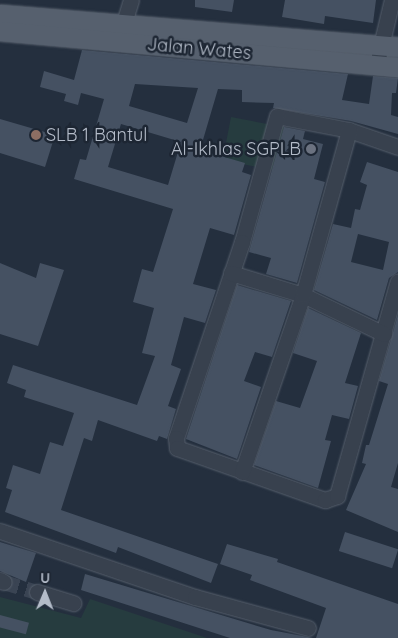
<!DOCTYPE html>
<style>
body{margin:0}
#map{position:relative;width:398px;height:638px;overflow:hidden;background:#242f3e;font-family:Quicksand,sans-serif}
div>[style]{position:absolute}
.green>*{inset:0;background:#263c3f;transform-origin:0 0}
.building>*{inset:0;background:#455162;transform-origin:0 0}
.minor-tunnel>*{height:15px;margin-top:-7.5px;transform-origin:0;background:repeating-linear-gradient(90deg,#3a4453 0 15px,transparent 0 23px)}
.roads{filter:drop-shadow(0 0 1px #565f6c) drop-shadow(0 0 1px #565f6c)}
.minor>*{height:15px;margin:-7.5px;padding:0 7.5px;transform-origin:7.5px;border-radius:7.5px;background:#38414e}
.major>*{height:19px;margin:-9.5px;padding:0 9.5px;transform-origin:9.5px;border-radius:9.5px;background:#56606e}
.dots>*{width:14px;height:14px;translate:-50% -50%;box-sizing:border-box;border:2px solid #1d2633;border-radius:50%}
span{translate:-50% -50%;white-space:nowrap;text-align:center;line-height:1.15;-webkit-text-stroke:5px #1d2633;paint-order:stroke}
.street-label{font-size:18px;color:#b4bcc9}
.poi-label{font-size:18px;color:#b4bcc9}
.left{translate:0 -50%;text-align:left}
.right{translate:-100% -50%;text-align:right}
.north{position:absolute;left:20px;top:568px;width:50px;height:50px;-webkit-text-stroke:4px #1d2633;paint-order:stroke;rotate:1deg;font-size:14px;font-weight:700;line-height:20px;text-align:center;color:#b4bcc9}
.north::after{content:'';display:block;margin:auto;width:18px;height:22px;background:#b4bcc9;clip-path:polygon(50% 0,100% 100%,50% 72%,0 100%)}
</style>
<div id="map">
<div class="green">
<div style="left:231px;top:117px;width:58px;height:44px;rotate:11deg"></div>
<div style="clip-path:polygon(0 597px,81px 618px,90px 599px,207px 638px,0 638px)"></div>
</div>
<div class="building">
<div style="clip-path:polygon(195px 0,234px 0,232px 12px,195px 7px)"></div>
<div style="clip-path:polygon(285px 0,376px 0,373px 23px,325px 16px,324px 24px,282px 17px)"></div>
<div style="clip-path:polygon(evenodd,82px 50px,348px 74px,342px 100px,369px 104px,373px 76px,398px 78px,396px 93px,392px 93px,391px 115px,398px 117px,398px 134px,351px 121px,273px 108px,274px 103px,242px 102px,242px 90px,218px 89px,200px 150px,245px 163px,242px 172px,251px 175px,234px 235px,210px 228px,193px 284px,216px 290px,205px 323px,184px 317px,171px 365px,181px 369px,168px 406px,176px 409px,167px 439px,159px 436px,157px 441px,98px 420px,92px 441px,84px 438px,61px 510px,218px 564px,211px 583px,118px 547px,116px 553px,5px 512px,12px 490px,6px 488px,13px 465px,40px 474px,50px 442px,63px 446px,74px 413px,24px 397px,26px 390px,7px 383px,13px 365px,137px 405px,155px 356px,142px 353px,154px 308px,133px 302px,142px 269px,153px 272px,173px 209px,74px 179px,80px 159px,86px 160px,104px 99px,81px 93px,78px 105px,64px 101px,66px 94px,40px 87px,44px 71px,74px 80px,82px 50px,135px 84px,198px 88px,187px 123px,129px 106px,135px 84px,82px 50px,121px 124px,181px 142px,168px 185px,108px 167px,121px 124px)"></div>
<div style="clip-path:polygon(0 119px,55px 135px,45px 167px,0 153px)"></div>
<div style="clip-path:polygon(284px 127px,305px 131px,303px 139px,323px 144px,314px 179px,325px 182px,297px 283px,266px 274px,271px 258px,249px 252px)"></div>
<div style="clip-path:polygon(evenodd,367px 162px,398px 172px,398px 272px,389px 278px,377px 320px,314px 290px,333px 224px,351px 228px,355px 209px,360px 210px,367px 185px,360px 182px,367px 162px,358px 234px,389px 242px,383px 270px,351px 262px,358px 234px)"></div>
<div style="clip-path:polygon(0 263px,36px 278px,40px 263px,64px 270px,38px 346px,0 334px)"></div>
<div style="clip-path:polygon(237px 285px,291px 301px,272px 357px,255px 352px,244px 381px,261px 387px,237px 459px,186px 439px)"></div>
<div style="clip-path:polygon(308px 308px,361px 333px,345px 383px,358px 386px,349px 419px,332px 415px,325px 440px,331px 441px,318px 488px,254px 465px,276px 401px,300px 408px,317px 361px,293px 353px)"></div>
<div style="clip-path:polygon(398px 315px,398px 463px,391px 487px,398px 489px,398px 532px,346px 510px,366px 464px,362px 463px,366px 445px,369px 445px,388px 384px,379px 381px)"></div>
<div style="left:345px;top:532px;width:56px;height:20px;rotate:18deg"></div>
<div style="clip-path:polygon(0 542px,36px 553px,26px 582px,0 571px)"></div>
<div style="clip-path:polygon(227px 544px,278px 559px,277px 562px,398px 604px,398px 638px,316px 638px,326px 608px,250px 580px,252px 575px,220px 564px)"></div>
<div style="clip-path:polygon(85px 574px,271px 630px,313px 638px,230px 638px,81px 590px)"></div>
<div style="left:0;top:615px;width:30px;height:12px;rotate:15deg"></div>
</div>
<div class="minor-tunnel">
<div style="left:4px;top:582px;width:34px;rotate:17deg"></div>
</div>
<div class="roads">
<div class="minor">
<div style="left:123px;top:26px;width:27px;rotate:-73deg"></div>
<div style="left:379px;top:54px;width:56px;rotate:-76.5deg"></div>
<div style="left:398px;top:147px;width:52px;rotate:-160.9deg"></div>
<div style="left:349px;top:130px;width:73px;rotate:-169deg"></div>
<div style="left:277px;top:116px;width:131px;rotate:105.5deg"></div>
<div style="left:242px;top:242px;width:207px;rotate:108.6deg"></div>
<div style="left:176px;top:438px;width:10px;rotate:84deg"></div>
<div style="left:177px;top:448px;width:157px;rotate:19.4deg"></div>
<div style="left:325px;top:500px;width:13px;rotate:-18deg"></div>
<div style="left:337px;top:496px;width:223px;rotate:-74.2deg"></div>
<div style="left:231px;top:273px;width:75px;rotate:17deg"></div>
<div style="left:303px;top:295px;width:90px;rotate:25.7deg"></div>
<div style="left:242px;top:472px;width:187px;rotate:-71deg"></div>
<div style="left:303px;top:295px;width:171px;rotate:-74.4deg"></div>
<div style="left:0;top:531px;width:206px;rotate:18.7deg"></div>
<div style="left:195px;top:597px;width:117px;rotate:15.3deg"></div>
<div style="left:0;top:580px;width:4px;rotate:27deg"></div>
<div style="left:37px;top:592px;width:38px;rotate:17deg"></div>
</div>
<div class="major">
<div style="left:0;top:14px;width:399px;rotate:4.7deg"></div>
<div style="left:0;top:31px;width:400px;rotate:5.2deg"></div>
</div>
</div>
<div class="dots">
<div style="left:36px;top:135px;background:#8d6e63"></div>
<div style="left:311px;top:149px;background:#6b7280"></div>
</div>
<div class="street-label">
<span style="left:199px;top:49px;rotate:5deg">Jalan Wates</span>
</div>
<div class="poi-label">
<span class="left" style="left:46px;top:135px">SLB 1 Bantul</span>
<span class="right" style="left:301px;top:149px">Al-Ikhlas SGPLB</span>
</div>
<div class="north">U</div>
</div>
